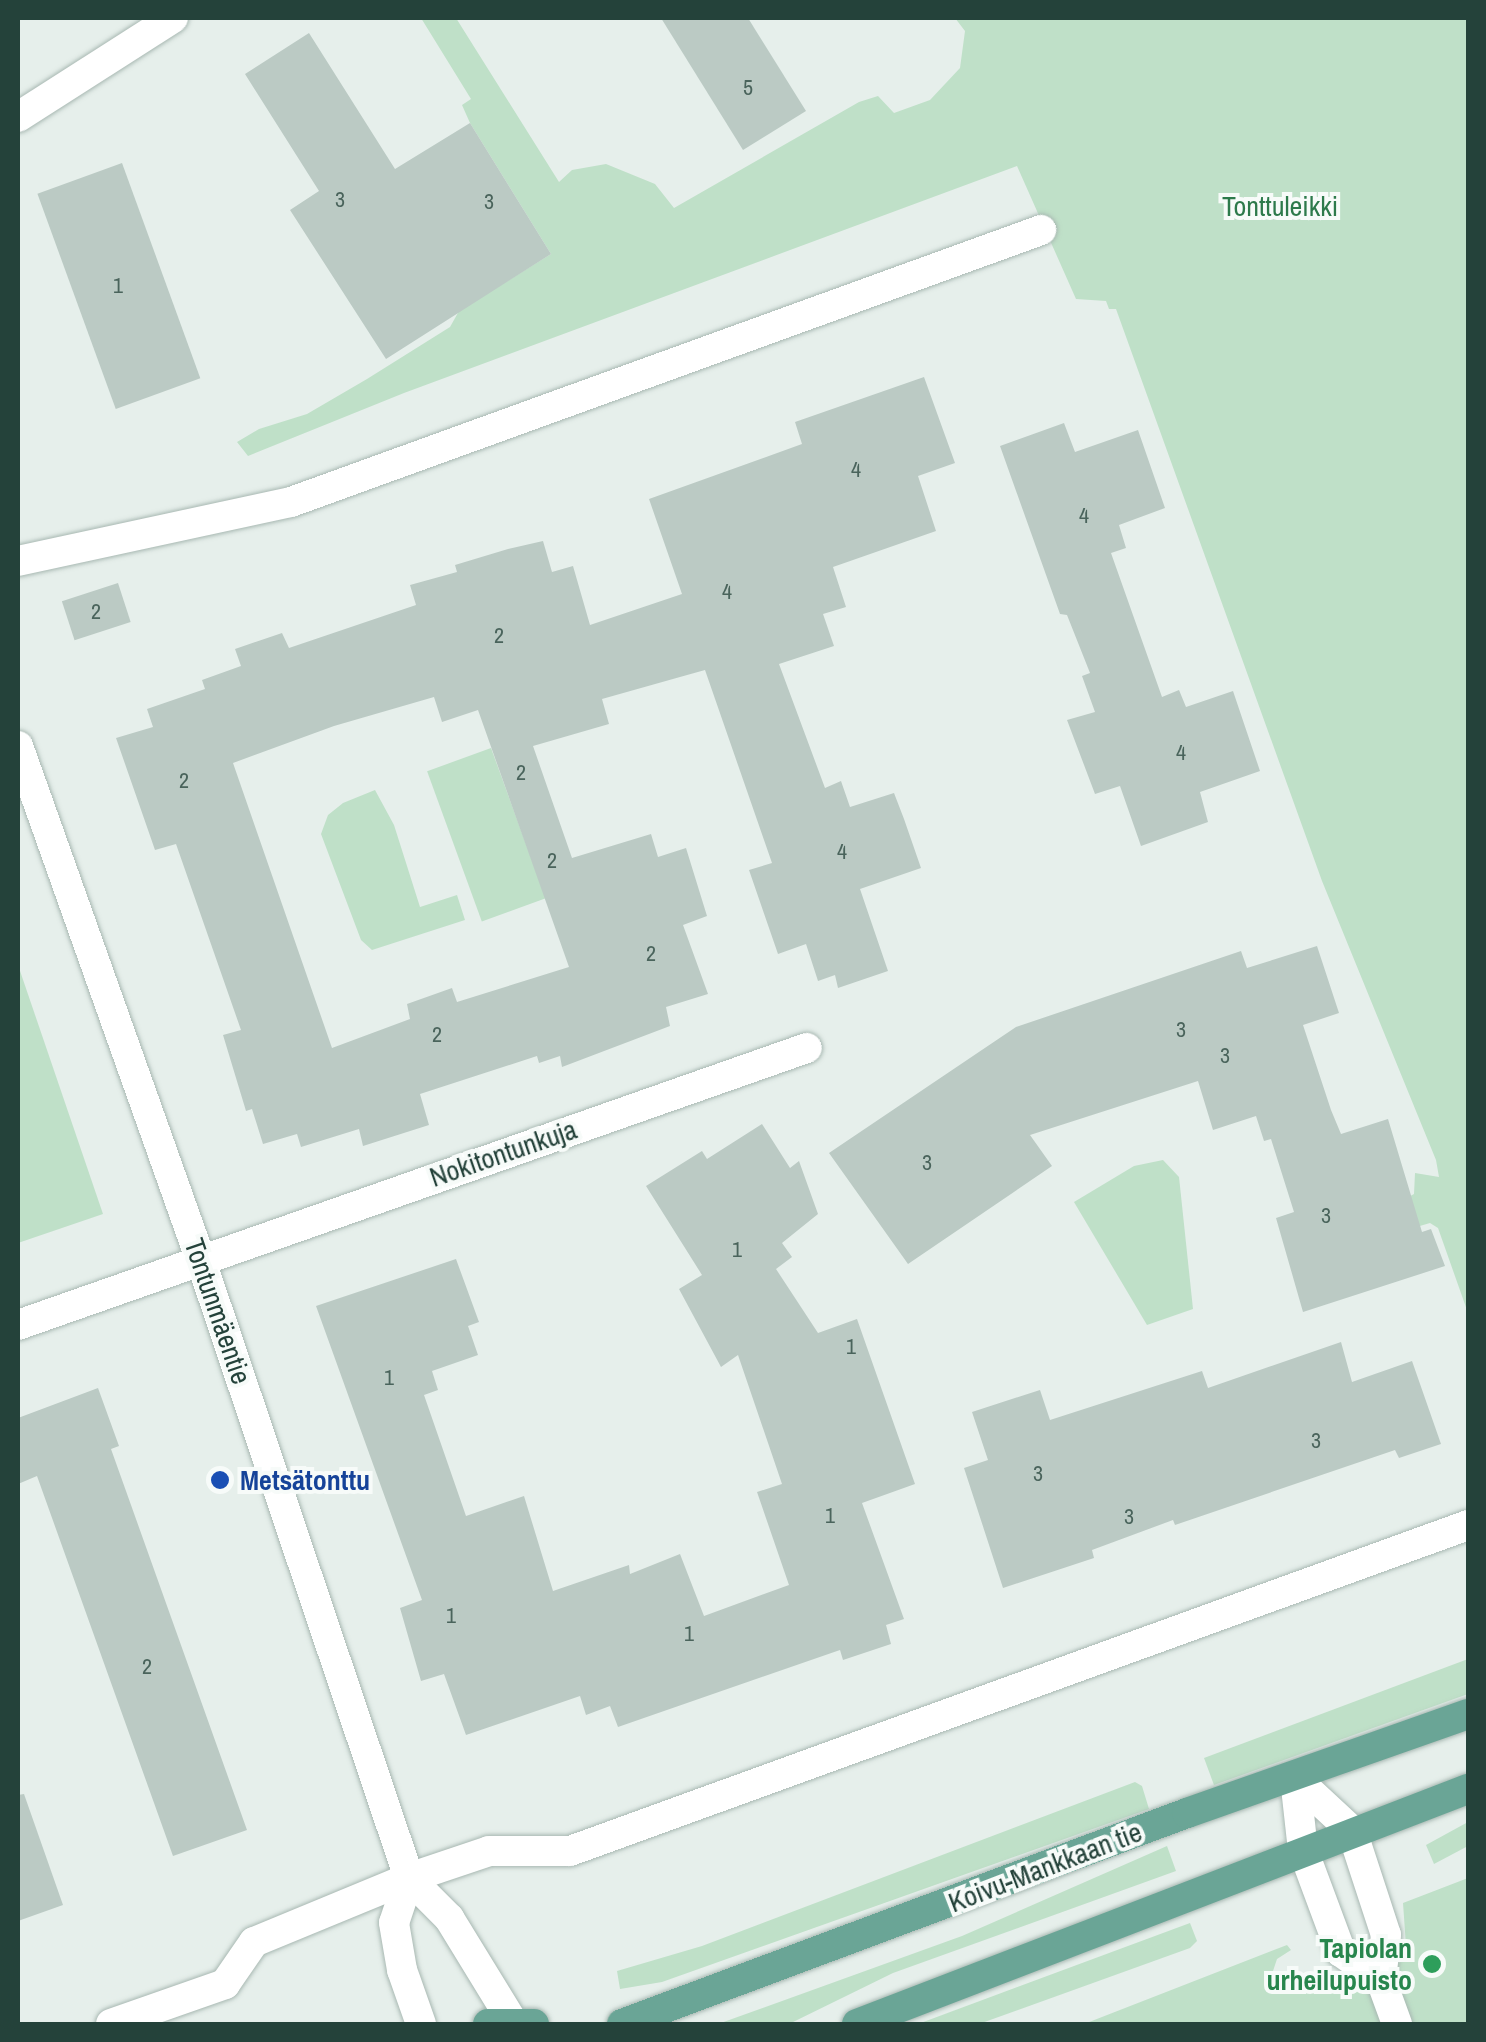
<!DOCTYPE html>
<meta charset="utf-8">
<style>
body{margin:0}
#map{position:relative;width:1486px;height:2042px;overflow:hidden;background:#e6efeb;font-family:"Archivo Narrow",sans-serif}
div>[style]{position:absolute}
.green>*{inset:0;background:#bfe0c8;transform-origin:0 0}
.building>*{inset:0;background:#bbcac4;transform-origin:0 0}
.roads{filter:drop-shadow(0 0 2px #a8b8b2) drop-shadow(0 0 2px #a8b8b2)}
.minor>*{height:30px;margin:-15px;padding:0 15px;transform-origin:15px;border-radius:15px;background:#fff}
.major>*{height:30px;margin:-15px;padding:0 15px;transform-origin:15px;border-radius:15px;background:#6aa596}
.dots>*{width:28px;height:28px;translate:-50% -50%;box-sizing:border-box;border:5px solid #f7fbf9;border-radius:50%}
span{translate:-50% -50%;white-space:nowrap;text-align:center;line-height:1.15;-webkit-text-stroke:8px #f7fbf9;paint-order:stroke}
.number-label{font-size:22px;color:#4a645c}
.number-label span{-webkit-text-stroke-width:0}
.park-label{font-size:28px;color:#2d7a4b}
.street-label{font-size:28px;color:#24423a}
.transit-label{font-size:28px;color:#164399;font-weight:700}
.left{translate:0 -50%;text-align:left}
.leisure-label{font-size:28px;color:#27864d;font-weight:700}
.right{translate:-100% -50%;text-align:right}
.frame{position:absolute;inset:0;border:20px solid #24423a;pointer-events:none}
</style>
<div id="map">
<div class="green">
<div style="clip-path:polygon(421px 18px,456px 18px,559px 182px,572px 170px,606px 164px,655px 184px,674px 208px,859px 102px,878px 96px,894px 113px,930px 100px,960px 68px,965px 31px,955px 18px,1468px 18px,1468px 1313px,1438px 1228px,1430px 1223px,1413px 1228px,1403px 1200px,1414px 1194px,1415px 1173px,1439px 1177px,1436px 1160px,1322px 881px,1116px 309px,1109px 309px,1106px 301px,1076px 299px,1017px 166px,404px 393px,248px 456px,237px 442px,259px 429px,307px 414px,367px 379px,450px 327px,459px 311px,551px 254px,470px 123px,462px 105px,471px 99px)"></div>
<div style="left:491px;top:748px;width:160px;height:68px;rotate:70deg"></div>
<div style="clip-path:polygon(375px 790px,394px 825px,420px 907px,457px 895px,465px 920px,372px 950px,361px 940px,321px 834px,328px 815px,343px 803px)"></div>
<div style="clip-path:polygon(18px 965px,103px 1214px,18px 1243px)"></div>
<div style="clip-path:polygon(1163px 1160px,1179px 1177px,1193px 1309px,1147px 1325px,1074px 1202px,1134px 1166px)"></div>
<div style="clip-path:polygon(1468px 1659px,1468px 1694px,1214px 1785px,1204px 1758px)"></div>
<div style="clip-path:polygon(1135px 1782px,1142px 1786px,1149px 1809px,662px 1982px,620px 1989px,617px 1971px,702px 1946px)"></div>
<div style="clip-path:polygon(1468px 1822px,1468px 1846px,1434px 1864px,1426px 1845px)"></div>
<div style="clip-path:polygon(1167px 1846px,1176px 1871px,893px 1973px,789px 2024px,718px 2024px,962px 1936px)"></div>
<div style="clip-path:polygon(1468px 1878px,1468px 2024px,1084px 2024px,1287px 1945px,1291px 1950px,1277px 1959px,1271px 1977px,1281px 1988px,1303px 1993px,1407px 1960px,1403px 1903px)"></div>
<div style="clip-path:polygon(1190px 1923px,1197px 1941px,1190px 1948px,979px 2024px,918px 2024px)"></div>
</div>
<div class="building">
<div style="clip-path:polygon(661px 18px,748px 18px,806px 111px,743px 150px)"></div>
<div style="clip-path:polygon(309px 33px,395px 169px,470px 123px,551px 254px,386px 359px,290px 210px,319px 191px,245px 74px)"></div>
<div style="left:122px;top:163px;width:229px;height:90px;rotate:70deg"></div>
<div style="clip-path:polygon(evenodd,924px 377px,955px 463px,918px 476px,936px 531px,833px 567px,846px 607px,823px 614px,834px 646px,779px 664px,825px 788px,841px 781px,850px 807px,894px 793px,904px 819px,921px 868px,860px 889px,888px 971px,838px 988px,835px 975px,818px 981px,806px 944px,778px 954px,749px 870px,772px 863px,705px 670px,680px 677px,602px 699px,609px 724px,533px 746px,572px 858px,651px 834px,658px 857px,686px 848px,707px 916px,683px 925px,708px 994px,666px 1007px,670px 1026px,562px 1067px,560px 1056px,539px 1063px,537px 1056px,420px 1094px,429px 1125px,363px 1146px,359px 1129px,301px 1147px,297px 1134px,263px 1144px,252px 1109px,246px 1111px,223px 1035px,241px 1030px,176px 844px,155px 850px,116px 738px,153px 727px,147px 709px,205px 689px,202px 680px,241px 666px,235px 649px,282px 633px,289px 648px,416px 605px,410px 585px,457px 572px,455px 565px,508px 549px,543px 541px,552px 572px,573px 566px,590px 625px,682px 594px,649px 499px,802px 444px,795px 422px,924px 377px,434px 697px,442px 722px,478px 710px,569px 967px,457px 1002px,452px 988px,407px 1004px,410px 1019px,332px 1048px,233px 763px,334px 726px,434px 697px)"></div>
<div style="clip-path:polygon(1064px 423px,1075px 452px,1138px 430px,1165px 508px,1119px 525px,1126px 548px,1111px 553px,1162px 697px,1179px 690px,1186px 707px,1233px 691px,1260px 771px,1200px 792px,1208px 822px,1141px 846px,1120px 786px,1095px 794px,1067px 720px,1095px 712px,1082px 676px,1090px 673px,1067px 615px,1060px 614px,1000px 446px)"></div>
<div style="left:118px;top:583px;width:41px;height:59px;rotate:72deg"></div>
<div style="clip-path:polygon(1317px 946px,1339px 1013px,1303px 1025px,1331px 1110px,1341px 1134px,1388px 1119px,1422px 1232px,1431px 1229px,1445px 1266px,1303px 1312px,1276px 1218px,1294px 1212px,1271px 1139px,1264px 1141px,1256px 1116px,1213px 1130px,1198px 1081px,1030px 1135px,1052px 1166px,908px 1264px,829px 1153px,1016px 1027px,1241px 951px,1247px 968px)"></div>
<div style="clip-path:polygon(762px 1124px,790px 1168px,799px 1161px,818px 1214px,782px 1243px,792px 1257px,776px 1269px,818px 1333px,857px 1319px,915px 1484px,862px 1503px,904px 1619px,886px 1625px,891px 1644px,843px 1660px,840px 1650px,618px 1727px,610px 1706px,586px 1715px,580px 1696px,466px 1735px,444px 1674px,421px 1681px,400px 1608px,422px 1600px,316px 1306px,456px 1259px,479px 1322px,468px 1326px,478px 1355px,432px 1371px,438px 1390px,424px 1395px,466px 1516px,524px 1496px,553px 1591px,629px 1565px,630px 1574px,680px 1554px,704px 1616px,789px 1585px,757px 1492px,782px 1484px,738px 1355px,721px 1367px,679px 1289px,702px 1275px,646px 1186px,702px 1151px,707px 1159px)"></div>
<div style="clip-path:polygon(1341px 1342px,1352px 1382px,1412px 1361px,1441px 1444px,1399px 1458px,1395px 1450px,1175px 1525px,1173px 1520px,1092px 1550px,1094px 1558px,1003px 1588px,964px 1468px,988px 1460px,972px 1412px,1040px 1390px,1050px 1420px,1202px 1371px,1208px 1388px)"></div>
<div style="clip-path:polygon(98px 1388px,119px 1446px,111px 1449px,247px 1830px,173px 1856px,37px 1476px,18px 1484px,18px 1418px)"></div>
<div style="clip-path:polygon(24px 1794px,63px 1905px,18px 1921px,18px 1795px)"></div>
</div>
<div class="roads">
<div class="minor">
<div style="left:18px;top:117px;width:184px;rotate:-32.6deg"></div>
<div style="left:18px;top:561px;width:279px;rotate:-12.2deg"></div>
<div style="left:291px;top:502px;width:798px;rotate:-19.93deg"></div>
<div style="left:18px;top:746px;width:543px;rotate:70.43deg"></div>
<div style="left:200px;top:1258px;width:654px;rotate:71.37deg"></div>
<div style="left:409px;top:1878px;width:57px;rotate:45deg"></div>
<div style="left:449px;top:1918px;width:121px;rotate:58.5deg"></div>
<div style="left:18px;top:1325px;width:836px;rotate:-19.35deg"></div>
<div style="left:1295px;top:1778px;width:78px;rotate:42.9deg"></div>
<div style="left:1352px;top:1831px;width:109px;rotate:71.9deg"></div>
<div style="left:1386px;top:1935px;width:45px;rotate:96.3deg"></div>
<div style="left:1381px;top:1980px;width:47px;rotate:70deg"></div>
<div style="left:1295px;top:1778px;width:72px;rotate:83.7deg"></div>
<div style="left:1303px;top:1850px;width:109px;rotate:69.6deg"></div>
<div style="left:1341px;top:1952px;width:49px;rotate:35deg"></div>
<div style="left:409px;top:1878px;width:47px;rotate:108.4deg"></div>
<div style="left:394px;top:1923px;width:48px;rotate:80.3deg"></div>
<div style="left:402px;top:1970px;width:57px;rotate:70.6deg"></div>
<div style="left:111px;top:2024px;width:121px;rotate:-19.3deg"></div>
<div style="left:225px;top:1984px;width:51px;rotate:-55.4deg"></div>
<div style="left:254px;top:1942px;width:168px;rotate:-22.4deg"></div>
<div style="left:409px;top:1878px;width:84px;rotate:-18.6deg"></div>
<div style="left:489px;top:1851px;width:81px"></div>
<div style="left:570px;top:1851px;width:955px;rotate:-19.95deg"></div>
</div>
<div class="major">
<div style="left:488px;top:2024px;width:46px"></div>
<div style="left:622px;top:2024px;width:603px;rotate:-20.48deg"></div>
<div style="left:1187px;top:1813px;width:298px;rotate:-19.4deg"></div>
<div style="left:857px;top:2024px;width:655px;rotate:-21.04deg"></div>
</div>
</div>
<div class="dots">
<div style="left:220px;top:1480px;background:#1a4fb4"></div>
<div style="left:1432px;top:1964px;background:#2e9e5b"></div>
</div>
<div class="number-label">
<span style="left:748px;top:88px">5</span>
<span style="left:340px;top:200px">3</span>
<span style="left:489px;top:202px">3</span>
<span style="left:118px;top:286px">1</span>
<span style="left:856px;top:470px">4</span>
<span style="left:1084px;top:516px">4</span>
<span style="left:727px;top:592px">4</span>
<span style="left:96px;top:612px">2</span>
<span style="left:499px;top:636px">2</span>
<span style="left:1181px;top:753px">4</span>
<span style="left:521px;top:773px">2</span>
<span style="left:184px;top:781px">2</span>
<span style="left:842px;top:852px">4</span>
<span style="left:552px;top:861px">2</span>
<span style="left:651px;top:954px">2</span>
<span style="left:1181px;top:1030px">3</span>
<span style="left:437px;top:1035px">2</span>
<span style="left:1225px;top:1056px">3</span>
<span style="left:927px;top:1163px">3</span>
<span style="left:1326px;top:1216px">3</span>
<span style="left:737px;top:1250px">1</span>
<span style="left:851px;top:1347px">1</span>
<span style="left:389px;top:1378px">1</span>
<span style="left:1316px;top:1441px">3</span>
<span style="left:1038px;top:1474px">3</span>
<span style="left:830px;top:1516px">1</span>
<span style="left:1129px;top:1517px">3</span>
<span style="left:451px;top:1616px">1</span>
<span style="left:689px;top:1634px">1</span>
<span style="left:147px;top:1667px">2</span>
</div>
<div class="park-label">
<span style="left:1280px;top:206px">Tonttuleikki</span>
</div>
<div class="street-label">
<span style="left:503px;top:1153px;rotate:-19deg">Nokitontunkuja</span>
<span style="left:218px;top:1311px;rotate:71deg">Tontunmäentie</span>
<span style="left:1045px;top:1867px;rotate:-21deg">Koivu-Mankkaan tie</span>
</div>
<div class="transit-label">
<span class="left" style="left:240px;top:1480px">Metsätonttu</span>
</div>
<div class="leisure-label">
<span class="right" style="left:1412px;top:1964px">Tapiolan<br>urheilupuisto</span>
</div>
<div class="frame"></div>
</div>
